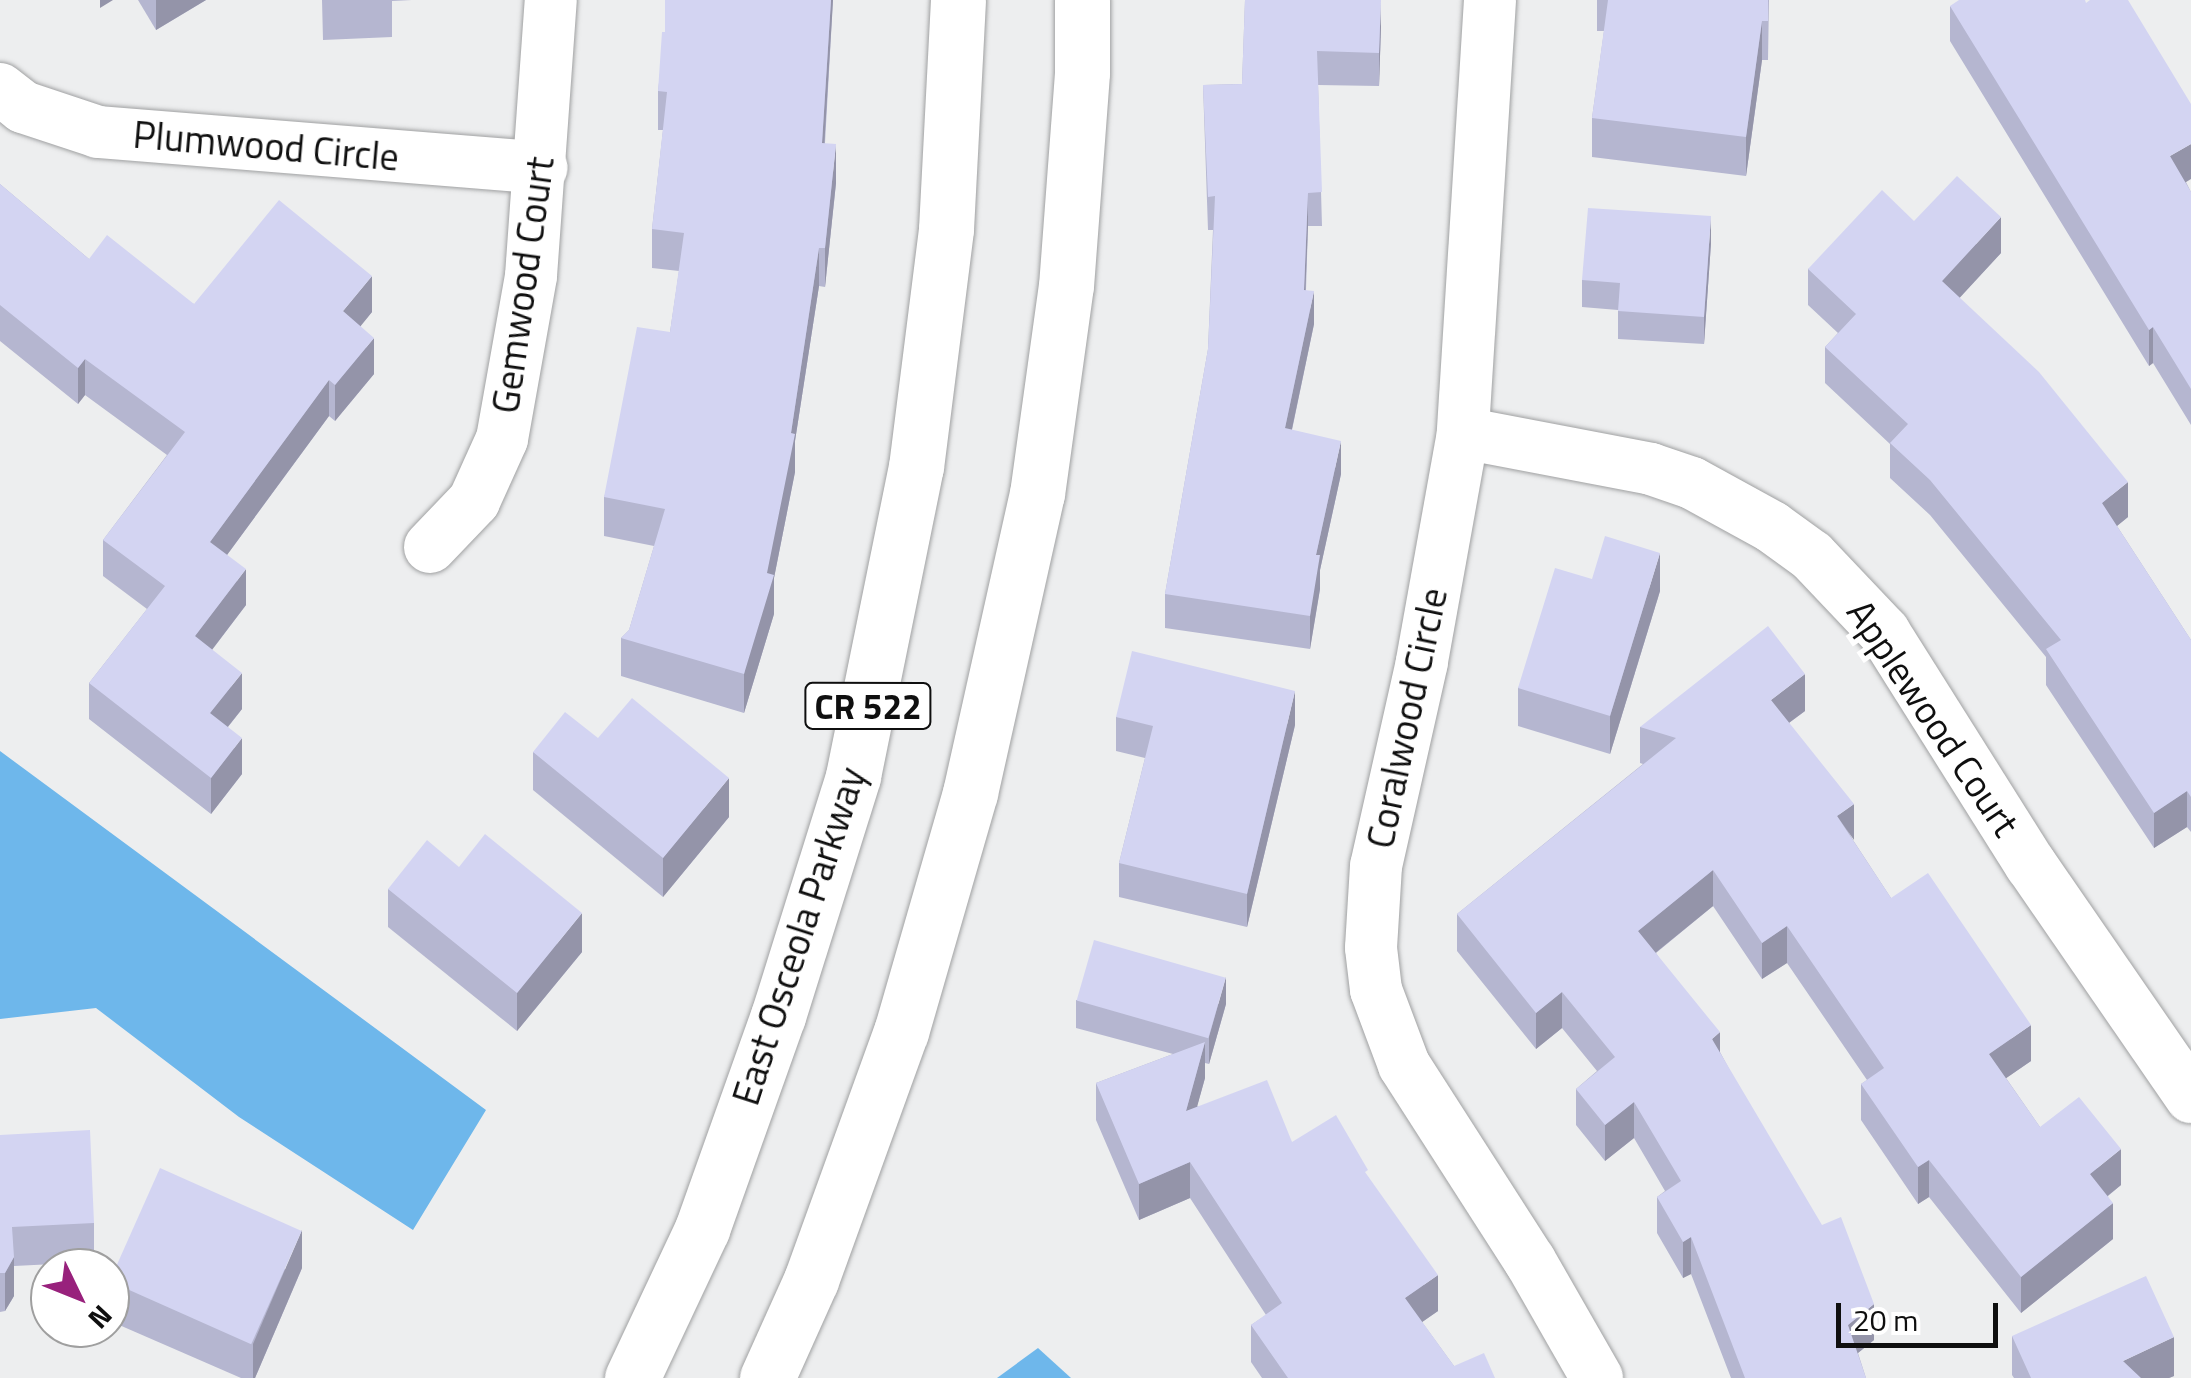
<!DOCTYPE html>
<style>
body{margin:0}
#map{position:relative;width:2191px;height:1378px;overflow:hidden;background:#edeeef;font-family:"Titillium Web",sans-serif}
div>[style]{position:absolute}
.water>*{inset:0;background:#6eb7eb}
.roads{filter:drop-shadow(0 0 2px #a0a1a2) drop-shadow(0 0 2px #a0a1a2)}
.street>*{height:52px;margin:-26px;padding:0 26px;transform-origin:26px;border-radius:26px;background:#fff}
.primary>*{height:55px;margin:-27.5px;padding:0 27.5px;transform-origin:27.5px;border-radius:27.5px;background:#fff}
.wall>*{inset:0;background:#b5b6d0}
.shaded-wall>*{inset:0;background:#9494a9}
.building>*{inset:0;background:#d3d4f2;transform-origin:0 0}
span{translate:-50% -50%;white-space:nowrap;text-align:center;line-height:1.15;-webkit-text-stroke:10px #fff;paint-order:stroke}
.shield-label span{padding:2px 8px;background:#fff;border:2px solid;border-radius:8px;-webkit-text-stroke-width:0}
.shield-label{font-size:35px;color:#0f0f0f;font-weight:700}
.street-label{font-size:38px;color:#0f0f0f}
.north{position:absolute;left:30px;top:1248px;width:100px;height:100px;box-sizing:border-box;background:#fff;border:2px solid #9f9f9f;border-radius:50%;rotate:133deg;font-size:28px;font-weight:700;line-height:40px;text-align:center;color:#0f0f0f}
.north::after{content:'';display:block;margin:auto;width:35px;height:45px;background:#98217c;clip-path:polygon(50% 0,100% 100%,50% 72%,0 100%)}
.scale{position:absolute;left:1836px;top:1303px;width:162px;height:45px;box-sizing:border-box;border:5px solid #0f0f0f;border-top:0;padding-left:12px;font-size:30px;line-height:35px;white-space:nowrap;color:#0f0f0f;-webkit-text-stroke:8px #fff;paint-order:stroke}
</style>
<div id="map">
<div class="water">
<div style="clip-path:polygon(0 751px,486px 1110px,413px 1230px,239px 1117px,96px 1008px,0 1019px)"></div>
<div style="clip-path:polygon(1038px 1348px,1071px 1378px,997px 1378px)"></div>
</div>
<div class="roads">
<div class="street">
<div style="left:1490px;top:0;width:434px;rotate:93.6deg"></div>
<div style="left:1463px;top:433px;width:233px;rotate:100.2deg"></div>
<div style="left:1422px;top:662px;width:209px;rotate:102.7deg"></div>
<div style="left:1376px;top:866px;width:82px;rotate:93.5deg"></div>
<div style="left:1371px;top:948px;width:42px;rotate:83.2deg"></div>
<div style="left:1376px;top:990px;width:80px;rotate:69.5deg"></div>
<div style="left:1404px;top:1065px;width:233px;rotate:57.3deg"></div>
<div style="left:1530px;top:1261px;width:135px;rotate:60.2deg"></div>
<div style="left:0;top:89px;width:29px;rotate:38deg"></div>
<div style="left:23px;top:107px;width:79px;rotate:18.4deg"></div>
<div style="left:98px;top:132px;width:445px;rotate:4.6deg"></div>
<div style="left:1463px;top:433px;width:191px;rotate:10.8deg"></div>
<div style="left:1651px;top:469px;width:43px;rotate:18.9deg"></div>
<div style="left:1692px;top:483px;width:91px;rotate:28.8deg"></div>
<div style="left:1772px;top:527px;width:49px;rotate:35.9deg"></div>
<div style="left:1812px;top:556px;width:105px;rotate:46.5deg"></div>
<div style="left:1884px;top:632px;width:275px;rotate:57.8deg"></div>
<div style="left:2031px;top:865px;width:282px;rotate:55.4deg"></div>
<div style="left:430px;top:547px;width:64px;rotate:-46.3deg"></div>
<div style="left:474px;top:501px;width:68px;rotate:-65.7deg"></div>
<div style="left:502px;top:439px;width:166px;rotate:-79.9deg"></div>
<div style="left:531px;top:276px;width:277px;rotate:-85.9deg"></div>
</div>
<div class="primary">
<div style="left:632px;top:1378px;width:165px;rotate:-64.8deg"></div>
<div style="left:702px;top:1229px;width:226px;rotate:-70.4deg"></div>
<div style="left:778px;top:1016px;width:251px;rotate:-72.6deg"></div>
<div style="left:853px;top:776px;width:315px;rotate:-78.5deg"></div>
<div style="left:916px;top:467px;width:240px;rotate:-82.8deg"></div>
<div style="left:946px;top:229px;width:229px;rotate:-87deg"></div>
<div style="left:767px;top:1378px;width:107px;rotate:-65.8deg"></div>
<div style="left:811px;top:1280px;width:264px;rotate:-70.1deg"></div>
<div style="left:901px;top:1032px;width:249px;rotate:-73.9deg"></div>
<div style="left:970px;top:793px;width:306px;rotate:-77.4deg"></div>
<div style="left:1037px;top:494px;width:210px;rotate:-82.1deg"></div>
<div style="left:1066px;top:286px;width:215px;rotate:-85.7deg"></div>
<div style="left:1082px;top:72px;width:72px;rotate:-90deg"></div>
</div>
</div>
<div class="wall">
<div style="clip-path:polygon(138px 0,206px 0,156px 30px)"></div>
<div style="clip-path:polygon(322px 0,412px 0,392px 1px,392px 37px,323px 40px)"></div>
<div style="clip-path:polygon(665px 0,833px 0,825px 143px,836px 183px,825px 287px,819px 286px,795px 441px,795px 472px,774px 578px,774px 614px,744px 713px,621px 676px,621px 638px,629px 630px,654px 546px,604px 536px,604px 497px,670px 332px,679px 271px,652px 268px,652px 229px,663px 130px,658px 130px,658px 91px,665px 32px)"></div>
<div style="clip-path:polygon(1245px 0,1381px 27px,1379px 86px,1318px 85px,1322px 226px,1308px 226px,1306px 290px,1314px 324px,1292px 430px,1341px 474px,1320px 570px,1320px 589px,1310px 649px,1165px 628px,1165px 594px,1208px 349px,1213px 230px,1208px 230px,1203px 85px,1242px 84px)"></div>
<div style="clip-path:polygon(1597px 0,1769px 0,1768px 60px,1762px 60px,1746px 176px,1592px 157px,1592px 118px,1604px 31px,1597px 31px)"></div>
<div style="clip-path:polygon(1950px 6px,2186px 182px,2191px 192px,2191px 425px,2153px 363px,2149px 366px,1950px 41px)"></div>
<div style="clip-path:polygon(0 184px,89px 259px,194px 304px,372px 312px,360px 326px,374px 374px,335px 421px,329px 416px,227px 555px,246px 605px,212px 650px,242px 709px,228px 727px,242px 774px,211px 814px,89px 719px,89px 683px,147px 609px,103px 576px,103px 540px,167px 455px,85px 395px,78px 404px,0 341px)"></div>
<div style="clip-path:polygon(1914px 221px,2001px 253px,1959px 298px,2128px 517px,2117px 526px,2191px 640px,2191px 832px,2187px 827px,2154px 848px,2046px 685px,2046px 657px,1930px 515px,1890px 478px,1890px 444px,1825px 383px,1825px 347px,1838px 333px,1808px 305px,1808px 269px)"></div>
<div style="clip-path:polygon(1711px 243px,1704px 344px,1618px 339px,1618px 310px,1582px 307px,1582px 280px)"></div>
<div style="clip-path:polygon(1592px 579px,1660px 591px,1610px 754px,1518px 726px,1518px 688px)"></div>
<div style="clip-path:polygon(1805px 711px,1789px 723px,1853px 840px,1891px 898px,2031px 1061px,2006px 1078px,2040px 1127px,2121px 1185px,2108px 1196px,2113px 1239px,2021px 1313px,1929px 1197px,1918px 1204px,1861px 1120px,1861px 1084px,1867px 1080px,1787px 963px,1762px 979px,1713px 906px,1656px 953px,1720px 1052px,1874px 1340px,1858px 1353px,1866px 1378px,1731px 1378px,1691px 1274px,1683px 1278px,1657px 1233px,1657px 1197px,1665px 1191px,1634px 1138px,1605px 1161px,1576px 1125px,1576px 1089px,1597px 1071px,1562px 1028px,1536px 1049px,1457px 951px,1457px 914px,1643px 764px,1640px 763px,1640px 727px)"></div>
<div style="clip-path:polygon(1116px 717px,1295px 725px,1247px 927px,1119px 897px,1119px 863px,1145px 758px,1116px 751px)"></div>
<div style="clip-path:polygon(533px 752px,729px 817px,663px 897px,533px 790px)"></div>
<div style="clip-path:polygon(388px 889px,582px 952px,517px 1031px,388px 927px)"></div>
<div style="clip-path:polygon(1076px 1000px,1226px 1004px,1209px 1064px,1205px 1063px,1205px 1078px,1197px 1106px,1292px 1142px,1368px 1177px,1438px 1311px,1422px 1322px,1454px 1366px,1495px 1378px,1262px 1378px,1251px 1362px,1251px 1325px,1266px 1315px,1190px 1198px,1139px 1220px,1096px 1120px,1096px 1083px,1173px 1054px,1076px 1028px)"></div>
<div style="clip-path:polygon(0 1135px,94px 1223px,94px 1262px,14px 1266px,14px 1296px,5px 1311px,0 1312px)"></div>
<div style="clip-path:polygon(302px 1268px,255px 1378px,241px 1378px,110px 1321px,110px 1281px)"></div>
<div style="clip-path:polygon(2012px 1336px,2174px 1376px,2169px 1378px,2014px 1378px,2012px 1375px)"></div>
</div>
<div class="shaded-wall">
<div style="clip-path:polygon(100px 0,113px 0,100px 8px)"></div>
<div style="clip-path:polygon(156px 0,206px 0,156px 30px)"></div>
<div style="clip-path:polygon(831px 0,833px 0,822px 182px,822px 143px)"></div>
<div style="clip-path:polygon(1381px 0,1381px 27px,1379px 86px,1379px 53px)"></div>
<div style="clip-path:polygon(1762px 21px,1762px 60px,1746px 176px,1746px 137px)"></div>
<div style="clip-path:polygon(836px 144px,836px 183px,825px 287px,825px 248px)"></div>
<div style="clip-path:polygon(2191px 144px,2191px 179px,2170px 192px,2170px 156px)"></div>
<div style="clip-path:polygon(1308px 193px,1308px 226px,1304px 324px,1304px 290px)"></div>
<div style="clip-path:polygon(1711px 216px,1711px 243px,1704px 344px,1704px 317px)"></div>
<div style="clip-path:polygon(2001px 217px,2001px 253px,1942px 317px,1942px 281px)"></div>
<div style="clip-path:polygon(819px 248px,819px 286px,795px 441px,795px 472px,774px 578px,774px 614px,744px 713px,744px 674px,791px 433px)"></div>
<div style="clip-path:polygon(372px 276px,372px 312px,343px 348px,343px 311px)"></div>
<div style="clip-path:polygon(1314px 291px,1314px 324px,1285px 462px,1285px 428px)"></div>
<div style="clip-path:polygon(2153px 327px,2153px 363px,2149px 366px,2149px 330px)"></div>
<div style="clip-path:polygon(374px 338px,374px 374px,335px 421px,335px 385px)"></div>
<div style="clip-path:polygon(85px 359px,85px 395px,78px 404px,78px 368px)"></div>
<div style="clip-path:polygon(329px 380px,329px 416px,210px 578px,210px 542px)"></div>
<div style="clip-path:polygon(1341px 441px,1341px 474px,1320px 570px,1320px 589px,1310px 649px,1310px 616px,1316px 555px)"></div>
<div style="clip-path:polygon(2128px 482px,2128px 517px,2102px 538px,2102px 503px)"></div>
<div style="clip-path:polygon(1660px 553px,1660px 591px,1610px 754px,1610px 716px)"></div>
<div style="clip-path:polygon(246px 569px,246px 605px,195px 672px,195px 636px)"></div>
<div style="clip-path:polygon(242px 673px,242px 709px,210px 749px,210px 713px)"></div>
<div style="clip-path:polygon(1805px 674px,1805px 711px,1771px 736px,1771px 700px)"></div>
<div style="clip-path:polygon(1295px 691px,1295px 725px,1247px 927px,1247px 894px)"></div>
<div style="clip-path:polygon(242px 738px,242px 774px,211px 814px,211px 778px)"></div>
<div style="clip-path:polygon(729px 778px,729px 817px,663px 897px,663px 858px)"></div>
<div style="clip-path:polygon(2187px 791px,2187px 827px,2154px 848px,2154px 813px)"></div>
<div style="clip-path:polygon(1854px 804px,1854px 840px,1837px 816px)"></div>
<div style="clip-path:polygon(1713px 870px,1713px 906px,1638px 967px,1638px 931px)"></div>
<div style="clip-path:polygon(582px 913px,582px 952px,517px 1031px,517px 993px)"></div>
<div style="clip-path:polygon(1787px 926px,1787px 963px,1762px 979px,1762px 943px)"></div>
<div style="clip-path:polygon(1226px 977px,1226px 1004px,1209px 1064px,1209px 1037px)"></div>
<div style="clip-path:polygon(1562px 992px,1562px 1028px,1536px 1049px,1536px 1013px)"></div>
<div style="clip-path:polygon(2031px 1025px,2031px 1061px,1989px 1090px,1989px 1054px)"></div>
<div style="clip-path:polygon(1720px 1032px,1720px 1069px,1712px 1039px)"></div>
<div style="clip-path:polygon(1205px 1042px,1205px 1078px,1186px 1147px,1186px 1111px)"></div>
<div style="clip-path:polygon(1634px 1102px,1634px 1138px,1605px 1161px,1605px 1125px)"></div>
<div style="clip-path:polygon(2121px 1149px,2121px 1185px,2090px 1210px,2090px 1174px)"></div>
<div style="clip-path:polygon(1929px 1160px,1929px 1197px,1918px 1204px,1918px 1167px)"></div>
<div style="clip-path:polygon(1190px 1162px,1190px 1198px,1139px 1220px,1139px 1184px)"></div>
<div style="clip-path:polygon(2113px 1203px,2113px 1239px,2021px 1313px,2021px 1277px)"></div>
<div style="clip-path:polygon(302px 1230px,302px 1268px,255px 1378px,253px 1378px,253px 1344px)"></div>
<div style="clip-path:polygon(1691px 1237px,1691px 1274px,1683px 1278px,1683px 1242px)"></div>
<div style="clip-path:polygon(14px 1257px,14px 1296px,5px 1311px,5px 1273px)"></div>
<div style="clip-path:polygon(1438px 1275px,1438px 1311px,1405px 1334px,1405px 1298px)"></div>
<div style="clip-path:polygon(1874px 1304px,1874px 1340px,1848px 1361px,1848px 1325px)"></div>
<div style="clip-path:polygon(2174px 1337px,2174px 1376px,2169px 1378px,2123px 1378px,2123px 1361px)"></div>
</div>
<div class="building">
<div style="clip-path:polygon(665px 0,831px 0,822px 143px,836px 144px,825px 248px,819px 248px,791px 433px,795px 434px,767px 573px,774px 575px,744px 674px,621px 638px,629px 630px,665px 509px,604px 497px,637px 327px,670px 332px,684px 233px,652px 229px,667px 92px,658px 91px,662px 32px,665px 32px)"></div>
<div style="clip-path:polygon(1245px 0,1381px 0,1379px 53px,1317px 51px,1322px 192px,1308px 193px,1304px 290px,1314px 291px,1285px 428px,1341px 441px,1316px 555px,1320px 555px,1310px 616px,1165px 594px,1208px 349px,1215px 196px,1208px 197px,1203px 85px,1242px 84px)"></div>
<div style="clip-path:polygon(1608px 0,1768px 0,1768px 21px,1762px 21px,1746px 137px,1592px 118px)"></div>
<div style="clip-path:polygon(1959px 0,2085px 0,2086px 3px,2090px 0,2128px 0,2191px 104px,2191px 144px,2170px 156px,2191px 192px,2191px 389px,2153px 327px,2149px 330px,1950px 6px)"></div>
<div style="clip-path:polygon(1957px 176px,2001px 217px,1942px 281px,2039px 372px,2128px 482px,2102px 503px,2191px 640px,2191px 797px,2187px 791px,2154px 813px,2046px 649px,2061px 640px,1930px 480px,1890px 443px,1908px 424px,1825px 347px,1856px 314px,1808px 269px,1882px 190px,1914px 221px)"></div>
<div style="clip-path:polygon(0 184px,89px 259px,107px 235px,194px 304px,279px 200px,372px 276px,343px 311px,374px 338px,335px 385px,329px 380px,210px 542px,246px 569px,195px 636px,242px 673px,210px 713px,242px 738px,211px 778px,89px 683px,165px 586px,103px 540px,185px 432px,85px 359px,78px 368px,0 305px)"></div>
<div style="clip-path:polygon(1588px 208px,1711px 216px,1704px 317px,1618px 311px,1620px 283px,1582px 280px)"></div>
<div style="clip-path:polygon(1605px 536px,1660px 553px,1610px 716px,1518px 688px,1555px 568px,1592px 579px)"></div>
<div style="clip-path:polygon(1768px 626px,1805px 674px,1771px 700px,1854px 804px,1837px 816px,1891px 898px,1928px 873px,2031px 1025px,1989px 1054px,2040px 1127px,2079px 1097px,2121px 1149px,2090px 1174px,2113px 1203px,2021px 1277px,1929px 1160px,1918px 1167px,1861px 1084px,1884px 1068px,1787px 926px,1762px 943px,1713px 870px,1638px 931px,1720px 1032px,1712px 1039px,1822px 1225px,1841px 1217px,1874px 1304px,1848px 1325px,1866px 1378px,1745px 1378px,1691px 1237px,1683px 1242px,1657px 1197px,1681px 1181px,1634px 1102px,1605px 1125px,1576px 1089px,1615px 1057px,1562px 992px,1536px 1013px,1457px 914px,1676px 738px,1640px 727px)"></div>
<div style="clip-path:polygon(1132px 651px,1295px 691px,1247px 894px,1119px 863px,1153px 726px,1116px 717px)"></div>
<div style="clip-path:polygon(632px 698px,729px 778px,663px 858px,533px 752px,565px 712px,598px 738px)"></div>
<div style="clip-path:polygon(485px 834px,582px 913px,517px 993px,388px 889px,427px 840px,459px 867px)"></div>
<div style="left:1094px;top:940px;width:137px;height:63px;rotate:16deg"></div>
<div style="clip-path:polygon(1205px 1042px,1186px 1111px,1267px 1080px,1292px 1142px,1336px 1115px,1368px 1170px,1365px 1172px,1438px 1275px,1405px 1298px,1454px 1366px,1484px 1353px,1495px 1378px,1288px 1378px,1251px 1325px,1282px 1303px,1190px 1162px,1139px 1184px,1096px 1083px)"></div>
<div style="clip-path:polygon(90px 1130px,94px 1223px,12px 1227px,14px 1257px,5px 1273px,0 1273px,0 1135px)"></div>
<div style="left:160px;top:1168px;width:155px;height:124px;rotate:24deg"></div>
<div style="clip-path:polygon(2146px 1276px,2174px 1337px,2123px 1361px,2141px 1378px,2031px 1378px,2012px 1336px)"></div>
</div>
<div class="shield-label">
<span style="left:868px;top:706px">CR 522</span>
</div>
<div class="street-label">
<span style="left:266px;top:146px;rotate:5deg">Plumwood Circle</span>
<span style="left:523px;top:285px;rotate:-82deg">Gemwood Court</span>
<span style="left:1407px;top:718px;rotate:-78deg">Coralwood Circle</span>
<span style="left:1933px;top:718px;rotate:56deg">Applewood Court</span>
<span style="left:799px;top:936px;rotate:-72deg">East Osceola Parkway</span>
</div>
<div class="north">N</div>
<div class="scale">20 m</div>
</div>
